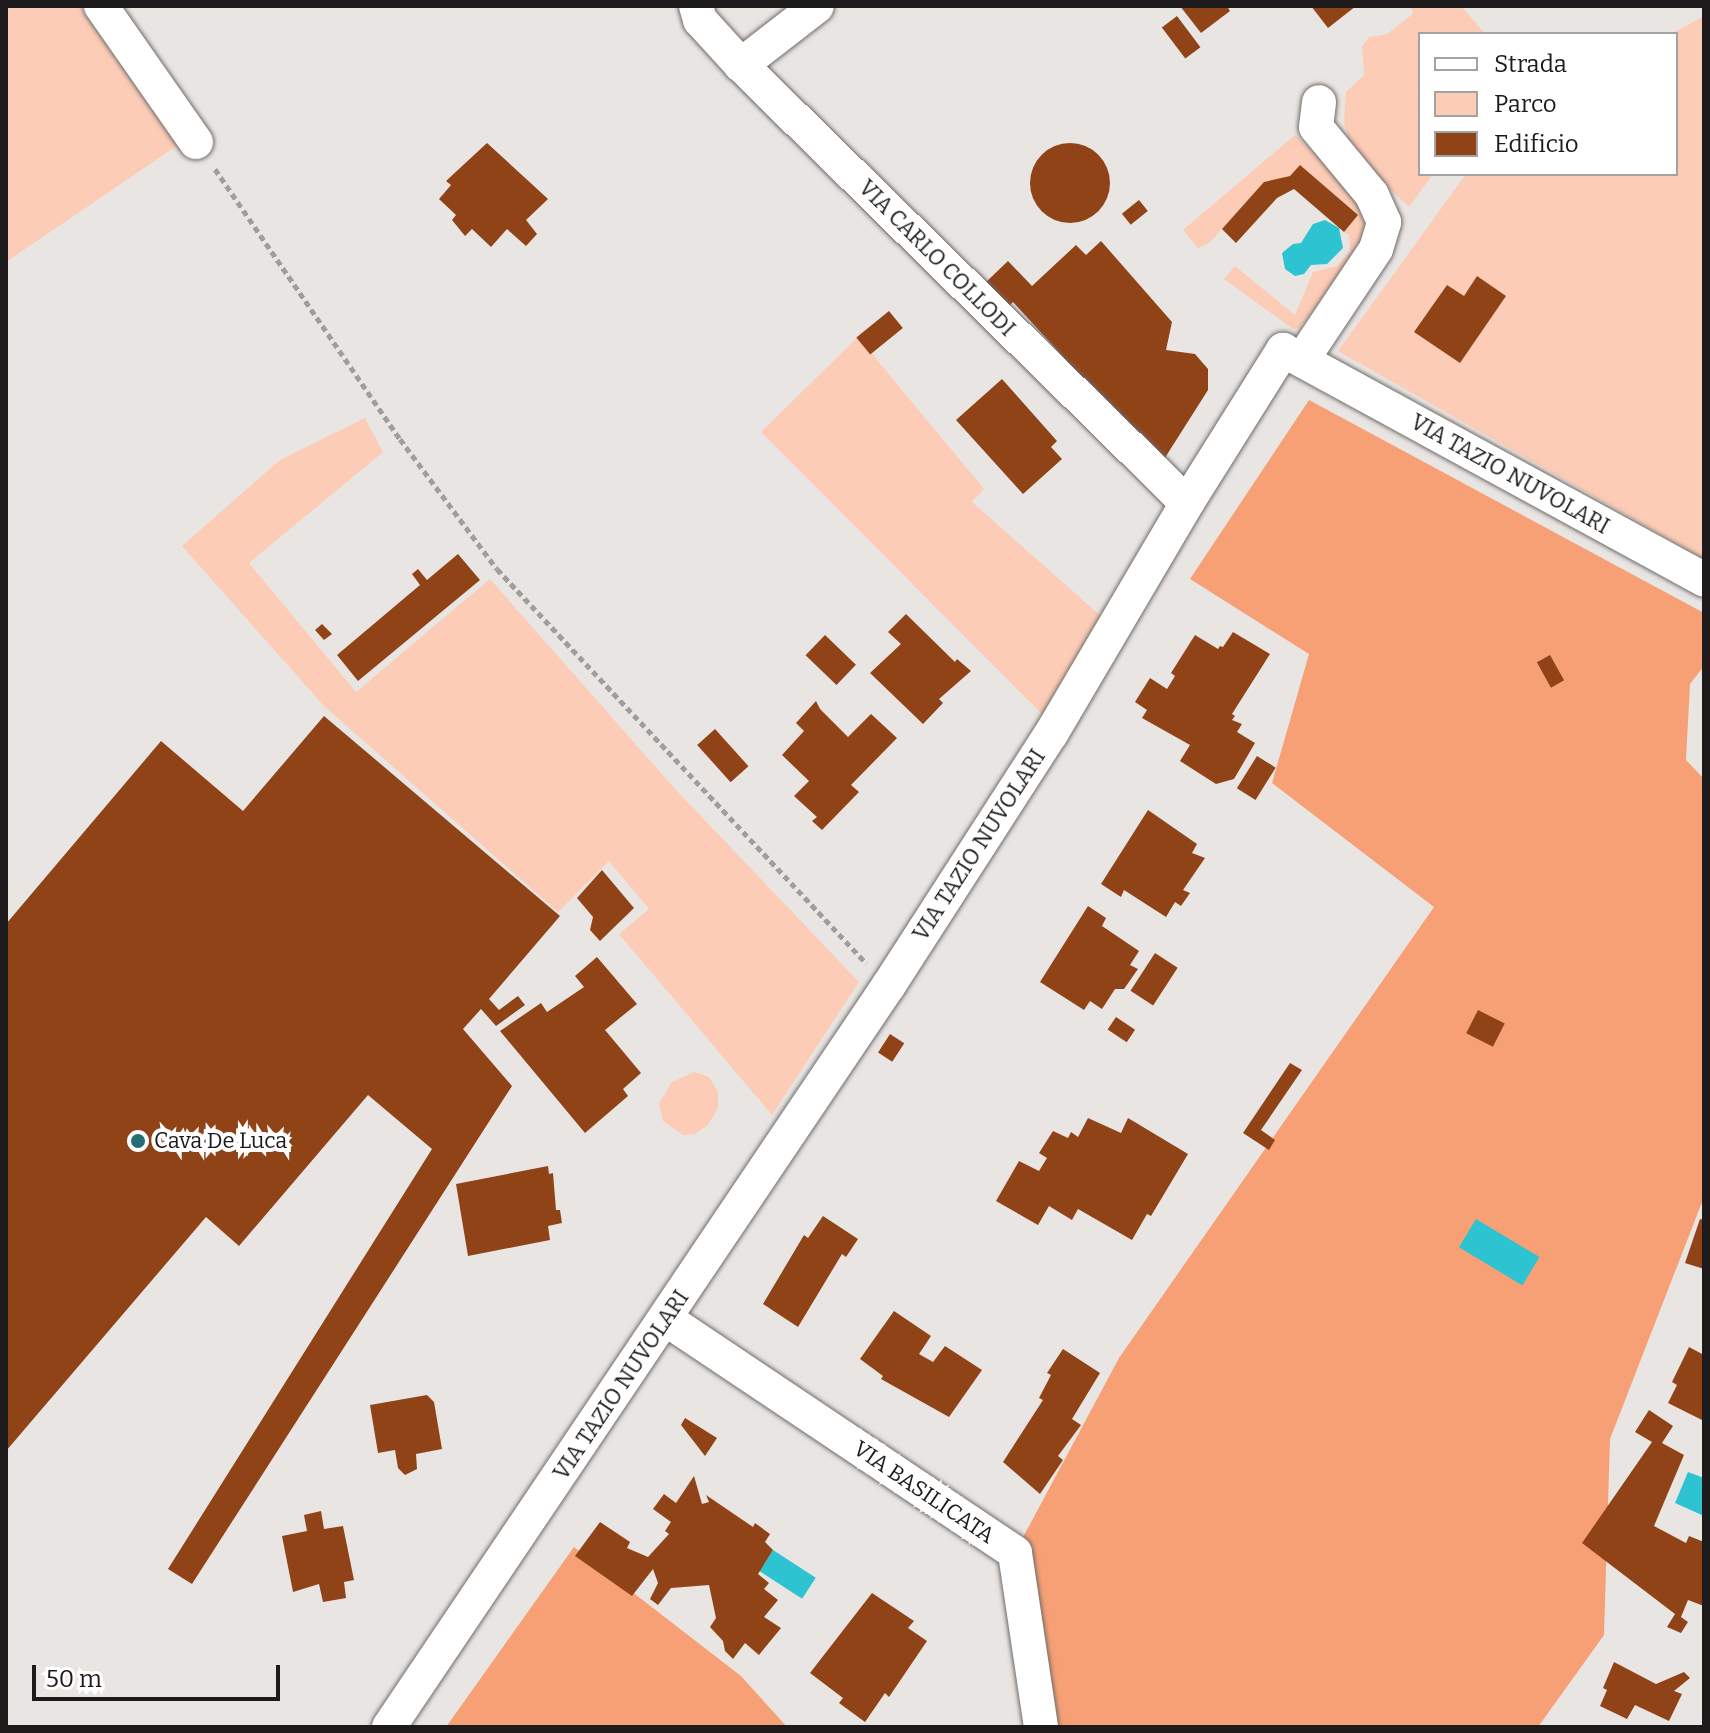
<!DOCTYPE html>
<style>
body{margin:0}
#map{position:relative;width:1710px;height:1733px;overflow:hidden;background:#e9e5e2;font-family:Bitter,serif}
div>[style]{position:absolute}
.green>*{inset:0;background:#fcccb6}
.forest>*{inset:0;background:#f7a076}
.water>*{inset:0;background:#2dc3d0;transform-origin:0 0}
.building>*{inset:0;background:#914318;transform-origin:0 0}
.round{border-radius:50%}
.path>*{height:5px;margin-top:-2.5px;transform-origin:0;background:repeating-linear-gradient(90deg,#a19d9b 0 6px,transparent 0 10px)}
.roads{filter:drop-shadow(0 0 2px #706c6a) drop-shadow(0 0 2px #706c6a)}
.minor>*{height:34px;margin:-17px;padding:0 17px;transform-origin:17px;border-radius:17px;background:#fff}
.dots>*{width:22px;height:22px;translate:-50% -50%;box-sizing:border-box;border:4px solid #fff;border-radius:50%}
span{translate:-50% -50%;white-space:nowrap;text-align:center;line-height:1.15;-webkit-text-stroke:8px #fff;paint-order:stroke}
.street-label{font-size:22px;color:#1c1a1a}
.poi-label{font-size:22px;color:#1c1a1a}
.left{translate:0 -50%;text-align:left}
.frame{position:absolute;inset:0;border:8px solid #1c1a1a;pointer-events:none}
.legend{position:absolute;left:1418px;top:32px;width:260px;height:144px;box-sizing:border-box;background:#fff;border:2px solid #a4a3a3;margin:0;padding:10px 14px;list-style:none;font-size:24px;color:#1c1a1a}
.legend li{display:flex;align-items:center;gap:16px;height:40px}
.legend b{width:40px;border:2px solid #a4a3a3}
.scale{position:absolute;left:32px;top:1665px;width:248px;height:36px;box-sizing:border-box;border:4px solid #1c1a1a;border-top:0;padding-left:10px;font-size:24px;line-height:28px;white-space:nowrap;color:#1c1a1a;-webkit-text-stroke:6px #fff;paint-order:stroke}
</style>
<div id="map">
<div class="green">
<div style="clip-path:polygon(6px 6px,80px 6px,178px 145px,6px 262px)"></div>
<div style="clip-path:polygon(1409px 6px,1461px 6px,1485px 34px,1420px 34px,1420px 174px,1433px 174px,1409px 207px,1362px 163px,1350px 145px,1344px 122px,1346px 92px,1364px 75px,1362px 46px,1369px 37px,1387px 34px,1414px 13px)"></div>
<div style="clip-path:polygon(1704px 16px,1704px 559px,1338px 351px,1466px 174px,1676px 174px,1676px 34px,1671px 34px)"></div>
<div style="clip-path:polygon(1295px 135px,1354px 191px,1369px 224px,1366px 240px,1300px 328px,1293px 329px,1224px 279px,1235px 266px,1295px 315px,1313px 272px,1337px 266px,1350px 251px,1349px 235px,1344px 232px,1358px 215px,1300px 166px,1290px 176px,1264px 183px,1209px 243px,1198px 248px,1183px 230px)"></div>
<div style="clip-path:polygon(858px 337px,984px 489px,972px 502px,1102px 617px,1044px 716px,761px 432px)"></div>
<div style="clip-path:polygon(365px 418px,383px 452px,249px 563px,356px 692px,490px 579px,676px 790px,859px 982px,772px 1115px,619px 934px,649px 909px,609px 861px,558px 912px,324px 706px,182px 546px,280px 460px)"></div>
<div style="clip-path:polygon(694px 1072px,709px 1077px,718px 1092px,718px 1108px,708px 1125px,695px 1134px,683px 1135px,663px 1121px,659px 1103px,672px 1082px)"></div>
</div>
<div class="forest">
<div style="clip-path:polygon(1309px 400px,1704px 613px,1704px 666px,1690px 684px,1686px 760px,1704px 779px,1704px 1197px,1610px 1439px,1604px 1635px,1538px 1727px,1053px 1727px,1021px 1541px,1119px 1358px,1434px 907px,1272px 783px,1309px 654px,1190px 579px)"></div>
<div style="clip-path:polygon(574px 1547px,741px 1676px,787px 1727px,446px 1727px)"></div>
</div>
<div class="water">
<div style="clip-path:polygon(1325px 220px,1339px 228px,1343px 248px,1327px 264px,1311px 265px,1304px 274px,1295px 276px,1285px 269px,1282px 253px,1293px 244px,1301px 243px,1313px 224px)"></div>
<div style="left:1476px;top:1219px;width:74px;height:33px;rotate:31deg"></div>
<div style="clip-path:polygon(1688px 1472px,1704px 1478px,1704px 1516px,1675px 1503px)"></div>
<div style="left:773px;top:1550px;width:51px;height:25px;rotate:33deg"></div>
</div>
<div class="building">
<div style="clip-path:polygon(1180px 6px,1227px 6px,1230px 11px,1201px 33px)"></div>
<div style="clip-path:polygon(1311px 6px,1356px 6px,1328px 28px)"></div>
<div style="left:1177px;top:16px;width:39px;height:19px;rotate:53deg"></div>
<div style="clip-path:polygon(487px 143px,548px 199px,526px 220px,537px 234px,526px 246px,507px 229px,491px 247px,472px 229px,465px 236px,452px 220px,456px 215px,439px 199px,451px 185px,446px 181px)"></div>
<div class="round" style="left:1030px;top:143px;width:80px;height:80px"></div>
<div style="clip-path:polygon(1300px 165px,1358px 215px,1344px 232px,1294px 189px,1277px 198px,1236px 243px,1222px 229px,1264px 182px,1290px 176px)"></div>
<div style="left:1139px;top:200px;width:14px;height:22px;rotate:51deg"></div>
<div style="clip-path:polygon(1101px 241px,1172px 322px,1166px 350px,1195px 354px,1208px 369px,1208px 390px,1161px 464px,1013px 302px,1007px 308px,984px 284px,1008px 261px,1032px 286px,1076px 245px,1086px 255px)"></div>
<div style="clip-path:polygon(1477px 276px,1506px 296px,1460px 363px,1414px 332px,1447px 285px,1464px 296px)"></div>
<div style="left:889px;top:311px;width:22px;height:42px;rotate:51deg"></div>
<div style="clip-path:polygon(1002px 379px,1057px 441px,1051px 447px,1062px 459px,1023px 494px,956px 420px)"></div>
<div style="clip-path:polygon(458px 554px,480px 580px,358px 681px,337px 655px,420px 585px,412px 574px,418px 569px,427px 580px)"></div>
<div style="clip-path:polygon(906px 614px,955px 662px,957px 659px,971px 671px,939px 699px,943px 703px,923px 724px,870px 673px,901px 644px,888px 632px)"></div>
<div style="clip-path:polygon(322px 624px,332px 634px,324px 640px,315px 630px)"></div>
<div style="clip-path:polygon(1233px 632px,1270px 654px,1232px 714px,1235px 716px,1232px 720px,1242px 724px,1237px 732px,1255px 743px,1234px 779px,1216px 784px,1180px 761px,1190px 745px,1142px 718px,1147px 710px,1135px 702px,1150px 678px,1167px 689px,1175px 676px,1171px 673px,1195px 635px,1218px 649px,1220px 646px,1223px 647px)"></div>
<div style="left:825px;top:635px;width:43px;height:28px;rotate:44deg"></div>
<div style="left:1550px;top:655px;width:29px;height:15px;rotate:61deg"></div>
<div style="clip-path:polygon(816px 701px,820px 709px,848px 737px,871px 714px,897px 738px,851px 785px,859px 792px,822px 830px,812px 821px,817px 817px,794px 796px,809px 781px,782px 755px,804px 731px,796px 723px)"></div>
<div style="clip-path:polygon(324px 716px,560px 916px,489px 999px,499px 1010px,518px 996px,525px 1005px,496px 1026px,481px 1009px,463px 1029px,512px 1086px,192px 1584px,168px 1569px,432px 1149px,368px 1095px,239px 1246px,206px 1217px,6px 1451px,6px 924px,161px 741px,243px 811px)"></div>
<div style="left:715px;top:729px;width:50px;height:24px;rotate:48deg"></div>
<div style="left:1257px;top:756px;width:22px;height:38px;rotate:32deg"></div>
<div style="clip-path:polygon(1148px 810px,1197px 844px,1192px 853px,1205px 858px,1183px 890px,1190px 893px,1181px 906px,1175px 902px,1166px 917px,1124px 890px,1121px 897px,1101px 884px)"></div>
<div style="clip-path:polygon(602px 870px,634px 908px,600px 941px,590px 930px,593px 917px,577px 898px)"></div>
<div style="clip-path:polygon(1088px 906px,1106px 918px,1102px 926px,1139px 951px,1130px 965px,1138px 969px,1124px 989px,1115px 989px,1102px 1009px,1090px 1001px,1084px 1010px,1040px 982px)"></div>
<div style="left:1155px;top:953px;width:27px;height:45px;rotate:33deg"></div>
<div style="clip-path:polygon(597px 957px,637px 1004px,605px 1030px,641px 1073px,623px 1089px,628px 1096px,585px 1133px,500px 1031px,541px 1003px,547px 1012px,584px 987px,575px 976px)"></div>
<div style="left:1478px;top:1010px;width:30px;height:26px;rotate:27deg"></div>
<div style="left:1116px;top:1017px;width:23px;height:15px;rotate:34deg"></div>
<div style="left:890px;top:1034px;width:17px;height:22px;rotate:33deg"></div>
<div style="clip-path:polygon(1290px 1063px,1302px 1070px,1261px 1130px,1275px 1140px,1269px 1150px,1243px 1133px)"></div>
<div style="clip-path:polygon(1088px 1118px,1121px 1133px,1128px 1118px,1188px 1154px,1151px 1216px,1147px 1214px,1132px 1240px,1078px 1209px,1072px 1220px,1049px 1206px,1038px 1225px,996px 1201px,1019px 1161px,1039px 1171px,1047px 1158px,1039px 1153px,1053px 1131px,1068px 1138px,1071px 1132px,1078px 1137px)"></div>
<div style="clip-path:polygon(548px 1166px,549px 1174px,553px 1173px,556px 1210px,560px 1210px,562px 1223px,548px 1226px,550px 1240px,468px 1256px,456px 1184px)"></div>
<div style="clip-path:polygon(823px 1216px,858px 1239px,846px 1257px,842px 1254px,798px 1327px,763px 1304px,804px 1235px,808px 1238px)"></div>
<div style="clip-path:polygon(1700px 1219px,1704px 1220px,1704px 1269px,1685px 1263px)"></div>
<div style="clip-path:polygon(894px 1311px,931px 1336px,919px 1354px,933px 1362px,945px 1346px,982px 1370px,949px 1417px,881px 1379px,883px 1376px,860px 1359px)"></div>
<div style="clip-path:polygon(1689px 1347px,1704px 1355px,1704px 1421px,1668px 1403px,1677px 1385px,1672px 1382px)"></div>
<div style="clip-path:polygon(1063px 1349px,1100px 1373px,1072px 1419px,1081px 1425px,1058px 1456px,1063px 1460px,1040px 1494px,1003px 1462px,1043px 1400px,1039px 1398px,1051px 1375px,1047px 1373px)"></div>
<div style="clip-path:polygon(427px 1395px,434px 1402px,442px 1449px,416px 1454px,417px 1469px,405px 1475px,398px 1468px,395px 1450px,378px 1453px,370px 1405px)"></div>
<div style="clip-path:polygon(1649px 1410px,1673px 1426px,1662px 1443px,1684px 1455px,1654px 1526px,1686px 1543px,1689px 1536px,1704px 1542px,1704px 1606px,1688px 1600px,1681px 1617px,1688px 1622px,1681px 1633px,1667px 1627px,1675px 1614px,1582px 1543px,1652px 1442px,1635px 1432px)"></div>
<div style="clip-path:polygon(685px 1418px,717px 1438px,705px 1456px,681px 1425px)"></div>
<div style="clip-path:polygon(694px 1476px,702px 1504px,709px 1502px,706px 1495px,753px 1527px,755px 1523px,770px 1534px,765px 1542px,773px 1550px,758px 1574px,769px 1583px,764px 1589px,778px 1600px,764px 1617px,781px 1628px,759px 1655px,745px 1643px,733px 1659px,725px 1651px,723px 1641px,710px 1627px,716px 1618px,709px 1585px,671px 1588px,658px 1605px,650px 1599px,658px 1583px,653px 1569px,632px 1596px,575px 1556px,600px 1522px,630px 1542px,627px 1548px,648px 1557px,669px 1534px,665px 1531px,671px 1522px,653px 1509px,664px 1494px,676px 1503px)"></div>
<div style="clip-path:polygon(321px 1511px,324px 1529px,343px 1526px,354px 1580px,344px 1582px,346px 1598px,323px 1602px,319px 1584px,293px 1592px,282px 1536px,307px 1531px,304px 1515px)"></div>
<div style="clip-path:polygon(872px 1593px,914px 1621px,908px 1628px,927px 1641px,889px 1697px,885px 1693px,865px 1722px,839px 1703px,843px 1698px,810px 1673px)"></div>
<div style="clip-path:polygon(1614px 1662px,1656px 1684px,1684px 1672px,1690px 1678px,1674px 1691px,1682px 1694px,1669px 1721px,1635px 1705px,1627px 1719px,1600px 1706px,1607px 1690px,1603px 1688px)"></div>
</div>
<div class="path">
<div style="left:215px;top:169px;width:327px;rotate:55.6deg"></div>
<div style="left:400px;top:439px;width:162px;rotate:53.3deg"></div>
<div style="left:497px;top:569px;width:540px;rotate:46.88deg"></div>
</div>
<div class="roads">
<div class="minor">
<div style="left:101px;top:6px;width:166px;rotate:55.1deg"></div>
<div style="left:696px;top:6px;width:15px;rotate:74deg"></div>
<div style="left:700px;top:20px;width:61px;rotate:47.7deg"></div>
<div style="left:741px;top:65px;width:625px;rotate:44.48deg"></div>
<div style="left:741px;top:65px;width:96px;rotate:-37.8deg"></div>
<div style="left:1302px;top:360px;width:133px;rotate:-56.3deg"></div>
<div style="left:1376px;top:249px;width:28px;rotate:-73deg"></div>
<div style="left:1384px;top:222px;width:30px;rotate:-114deg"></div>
<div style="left:1372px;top:195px;width:88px;rotate:-129.5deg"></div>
<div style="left:1316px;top:127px;width:25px;rotate:-83deg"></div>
<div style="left:666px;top:1319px;width:420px;rotate:33.8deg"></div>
<div style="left:1015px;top:1553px;width:176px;rotate:81.5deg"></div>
<div style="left:389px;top:1727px;width:895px;rotate:-56.03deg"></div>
<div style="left:889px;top:985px;width:299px;rotate:-57.2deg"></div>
<div style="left:1051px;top:734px;width:268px;rotate:-59.5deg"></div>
<div style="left:1187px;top:503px;width:181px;rotate:-57.9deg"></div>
<div style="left:1283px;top:350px;width:480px;rotate:28.6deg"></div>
</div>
</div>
<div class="dots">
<div style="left:138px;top:1141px;background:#246e75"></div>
</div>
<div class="street-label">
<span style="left:937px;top:258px;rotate:45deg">VIA CARLO COLLODI</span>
<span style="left:1510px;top:474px;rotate:29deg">VIA TAZIO NUVOLARI</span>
<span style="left:979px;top:845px;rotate:-57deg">VIA TAZIO NUVOLARI</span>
<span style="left:621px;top:1385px;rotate:-56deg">VIA TAZIO NUVOLARI</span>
<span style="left:924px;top:1492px;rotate:34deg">VIA BASILICATA</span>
</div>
<div class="poi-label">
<span class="left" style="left:154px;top:1141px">Cava De Luca</span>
</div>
<div class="frame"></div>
<ul class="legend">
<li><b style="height:10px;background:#fff"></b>Strada</li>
<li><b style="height:22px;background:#fcccb6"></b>Parco</li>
<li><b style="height:22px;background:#914318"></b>Edificio</li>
</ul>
<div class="scale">50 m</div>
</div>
